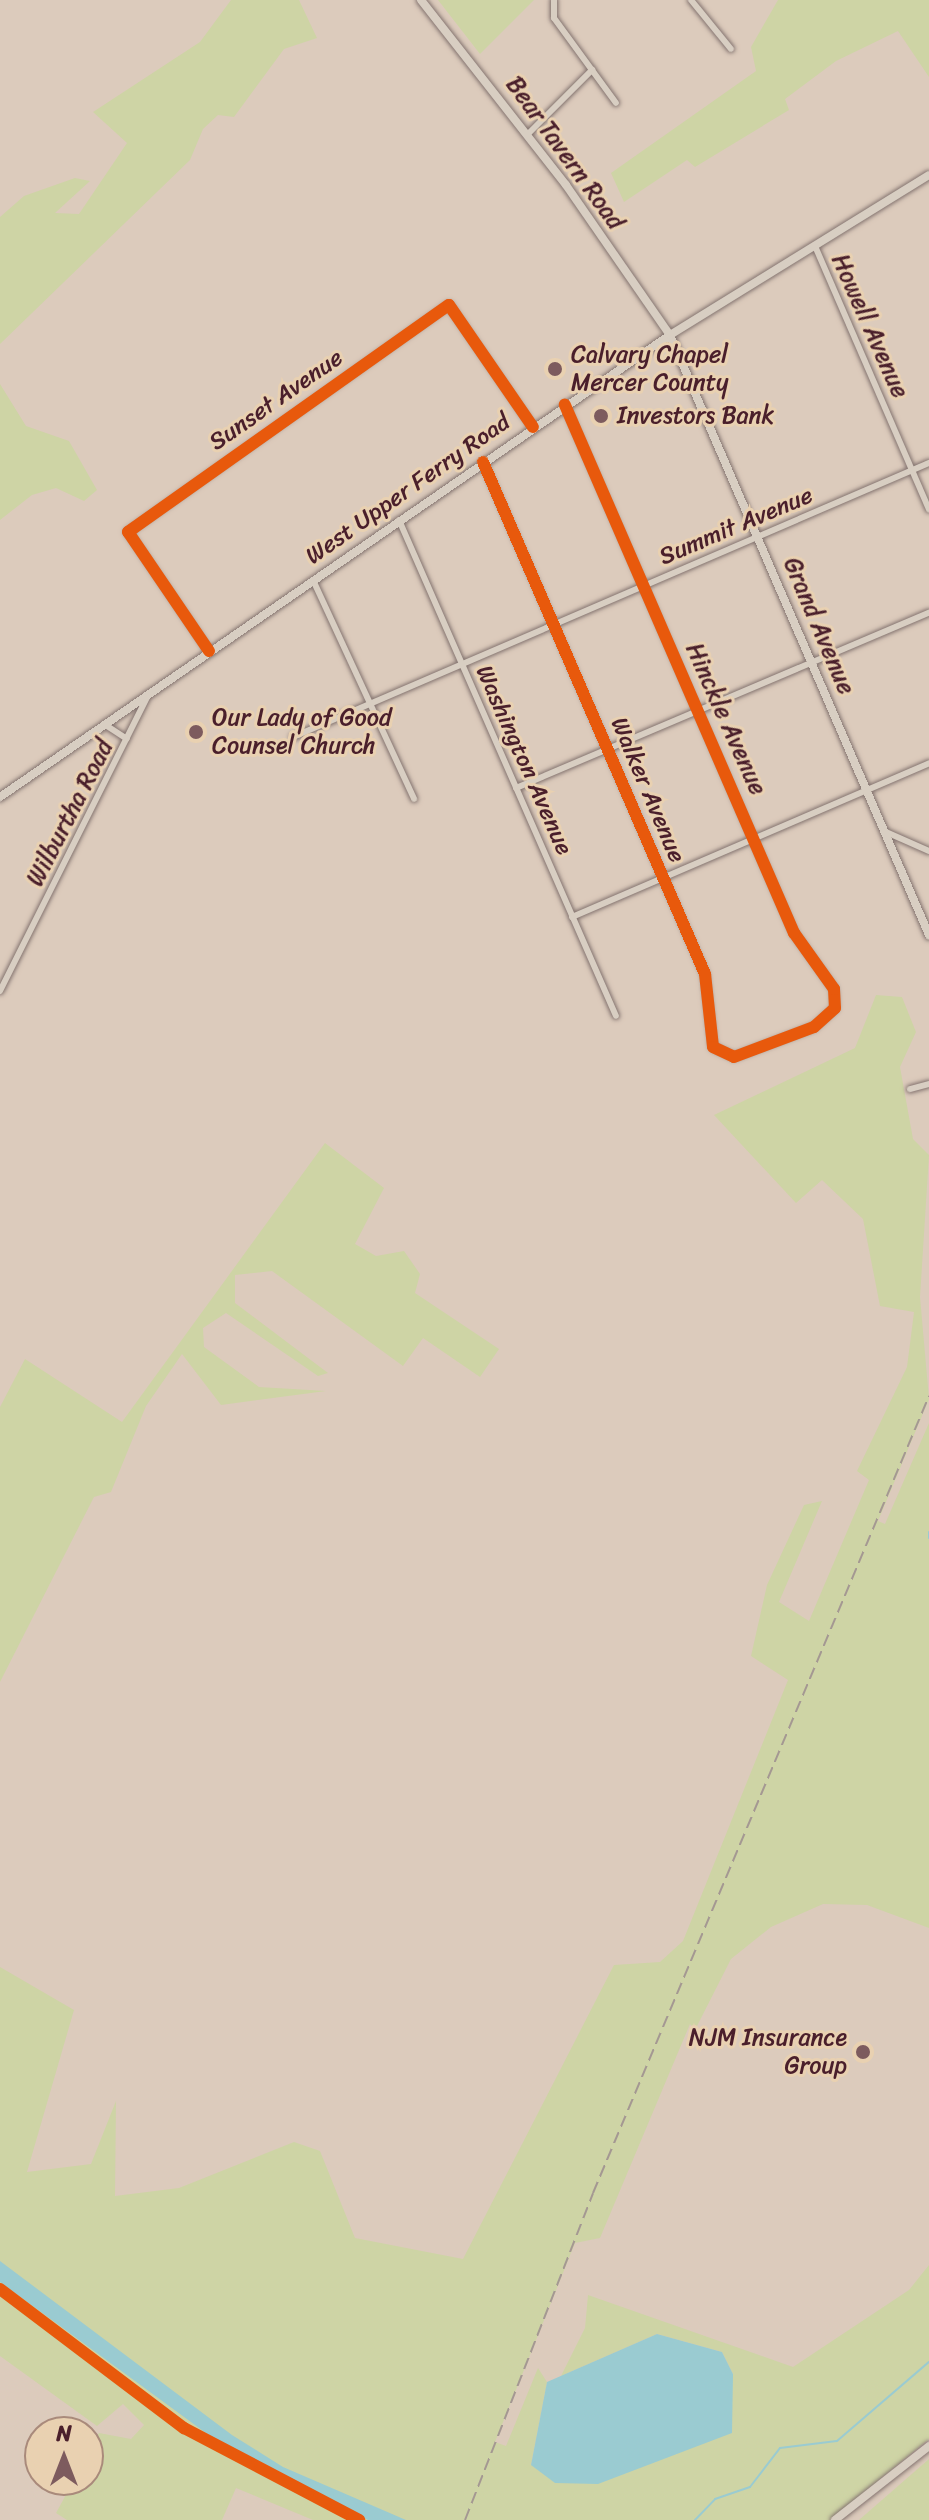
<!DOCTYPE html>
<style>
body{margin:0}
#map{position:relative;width:929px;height:2520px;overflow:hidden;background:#dccbbc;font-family:Sriracha,sans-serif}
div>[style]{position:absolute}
.green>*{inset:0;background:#ced4a5}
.water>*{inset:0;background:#9acbd1}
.stream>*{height:2px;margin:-1px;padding:0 1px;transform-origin:1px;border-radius:1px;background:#9acbd1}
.roads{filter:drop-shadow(0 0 2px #847470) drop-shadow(0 0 2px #847470)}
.street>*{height:6px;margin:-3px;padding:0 3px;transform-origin:3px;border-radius:3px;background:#d8cec2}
.secondary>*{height:8px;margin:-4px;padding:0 4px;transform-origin:4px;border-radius:4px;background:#d8cec2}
.rail>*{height:2px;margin-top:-1px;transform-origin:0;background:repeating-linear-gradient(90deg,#a49892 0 12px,transparent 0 18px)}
.cycleway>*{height:12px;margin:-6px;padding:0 6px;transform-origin:6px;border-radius:6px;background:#e8590c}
.dots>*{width:22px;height:22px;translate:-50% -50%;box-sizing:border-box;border:4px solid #e9d1b1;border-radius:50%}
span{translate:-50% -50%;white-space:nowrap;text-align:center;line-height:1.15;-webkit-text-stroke:6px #e9d1b1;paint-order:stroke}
.street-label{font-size:24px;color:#4a1f2b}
.poi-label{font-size:24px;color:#4a1f2b}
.left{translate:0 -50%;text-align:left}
.right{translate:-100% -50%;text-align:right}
.north{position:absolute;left:24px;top:2416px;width:80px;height:80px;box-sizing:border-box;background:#e9d1b1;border:2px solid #a98a7b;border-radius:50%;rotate:0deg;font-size:22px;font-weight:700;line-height:32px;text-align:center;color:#4a1f2b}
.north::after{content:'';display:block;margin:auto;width:28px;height:36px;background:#7d5b5e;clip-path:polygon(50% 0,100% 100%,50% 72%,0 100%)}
</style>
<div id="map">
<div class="green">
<div style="clip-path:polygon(231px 0,299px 0,317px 38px,284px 49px,234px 117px,218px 115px,203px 129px,190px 160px,0 344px,0 217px,24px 196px,75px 178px,90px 181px,55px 213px,79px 214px,127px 143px,93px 112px,200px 42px)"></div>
<div style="clip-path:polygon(438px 0,534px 0,480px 54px)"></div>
<div style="clip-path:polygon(778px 0,929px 0,929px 77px,898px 31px,836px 61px,785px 99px,789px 110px,695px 167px,687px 160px,624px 202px,611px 173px,756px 71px,751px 47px)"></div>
<div style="clip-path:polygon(0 384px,26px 426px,69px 441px,97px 490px,84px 501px,56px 488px,32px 495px,0 520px)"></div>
<div style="clip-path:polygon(876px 995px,902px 997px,916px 1032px,900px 1067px,913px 1139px,929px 1155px,920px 1297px,929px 1399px,878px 1521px,885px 1524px,929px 1423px,929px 1928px,867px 1905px,823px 1904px,771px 1927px,731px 1959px,695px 2030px,690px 2024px,600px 2238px,575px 2243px,495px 2442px,506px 2446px,538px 2368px,547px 2382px,531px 2465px,733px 2374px,722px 2352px,657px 2334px,561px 2376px,585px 2328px,588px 2295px,793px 2367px,909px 2290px,929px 2265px,929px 2439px,830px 2520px,313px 2520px,236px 2488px,222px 2520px,67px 2520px,56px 2513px,74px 2480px,88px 2480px,88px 2454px,99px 2433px,131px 2439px,144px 2425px,123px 2404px,97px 2426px,0 2356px,0 1967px,74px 2010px,27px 2172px,91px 2164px,116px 2101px,115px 2196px,179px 2188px,294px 2142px,320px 2151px,355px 2238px,463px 2259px,614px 1965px,660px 1962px,683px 1941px,788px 1680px,751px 1656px,767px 1585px,804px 1505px,822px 1501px,779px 1602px,809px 1621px,869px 1480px,857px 1471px,907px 1367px,914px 1312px,880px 1306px,863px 1219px,822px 1180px,796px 1203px,714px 1115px,855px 1048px)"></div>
<div style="clip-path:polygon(325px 1143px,384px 1188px,355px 1244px,376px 1256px,404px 1251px,420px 1274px,415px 1293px,499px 1349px,480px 1377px,423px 1338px,403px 1366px,272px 1271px,235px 1275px,235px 1303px,328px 1373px,318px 1376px,226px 1313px,203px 1328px,204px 1347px,259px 1387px,326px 1391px,221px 1405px,182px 1354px,146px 1406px,111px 1492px,94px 1497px,0 1682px,0 1407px,25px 1359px,122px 1422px)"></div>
<div style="clip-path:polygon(929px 2459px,929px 2520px,859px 2520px)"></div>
</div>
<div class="water">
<div style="clip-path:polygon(0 2261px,232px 2435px,283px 2467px,406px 2520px,368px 2520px,225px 2447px,0 2282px)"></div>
<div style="clip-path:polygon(657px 2334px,722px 2352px,733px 2374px,732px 2433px,598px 2484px,555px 2483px,531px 2465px,547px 2382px)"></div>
</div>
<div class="stream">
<div style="left:929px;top:1532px;width:6px;rotate:90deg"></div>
<div style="left:695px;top:2520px;width:29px;rotate:-46deg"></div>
<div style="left:715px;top:2499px;width:37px;rotate:-19deg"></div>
<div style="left:750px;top:2487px;width:49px;rotate:-52.4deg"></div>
<div style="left:780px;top:2448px;width:57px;rotate:-7deg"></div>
<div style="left:837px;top:2441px;width:121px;rotate:-40.7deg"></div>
</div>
<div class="roads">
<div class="street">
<div style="left:554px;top:0;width:18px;rotate:90deg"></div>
<div style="left:554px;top:18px;width:105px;rotate:53.9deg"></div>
<div style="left:691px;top:0;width:63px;rotate:50.8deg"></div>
<div style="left:528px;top:134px;width:91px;rotate:-45deg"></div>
<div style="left:815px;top:246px;width:287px;rotate:66.6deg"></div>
<div style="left:483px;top:462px;width:558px;rotate:66.56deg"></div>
<div style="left:705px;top:974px;width:73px;rotate:83.7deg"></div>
<div style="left:713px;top:1047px;width:23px;rotate:25deg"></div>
<div style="left:734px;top:1057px;width:85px;rotate:-20.6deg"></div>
<div style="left:814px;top:1027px;width:28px;rotate:-42deg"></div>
<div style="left:835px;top:1008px;width:19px;rotate:-93deg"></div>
<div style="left:834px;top:989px;width:69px;rotate:-125.5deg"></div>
<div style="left:794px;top:933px;width:576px;rotate:-113.45deg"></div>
<div style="left:399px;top:520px;width:541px;rotate:66.37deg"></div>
<div style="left:313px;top:580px;width:241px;rotate:65.2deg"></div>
<div style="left:209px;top:651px;width:144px;rotate:-124.2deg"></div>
<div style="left:128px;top:532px;width:393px;rotate:-35.3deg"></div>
<div style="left:449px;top:305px;width:148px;rotate:55.5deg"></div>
<div style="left:104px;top:724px;width:27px;rotate:33deg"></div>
<div style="left:293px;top:737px;width:693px;rotate:-23.31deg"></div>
<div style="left:516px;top:788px;width:449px;rotate:-23deg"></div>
<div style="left:886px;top:832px;width:47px;rotate:23.8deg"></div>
<div style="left:572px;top:917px;width:389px;rotate:-23.3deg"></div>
<div style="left:0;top:991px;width:332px;rotate:-63.4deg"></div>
<div style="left:910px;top:1089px;width:20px;rotate:-15deg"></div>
</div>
<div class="secondary">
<div style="left:421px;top:0;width:235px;rotate:51.9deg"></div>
<div style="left:566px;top:185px;width:183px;rotate:55.3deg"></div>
<div style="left:670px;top:335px;width:654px;rotate:66.65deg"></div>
<div style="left:0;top:797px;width:814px;rotate:-34.59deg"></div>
<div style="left:670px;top:335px;width:304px;rotate:-31.7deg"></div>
<div style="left:835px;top:2520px;width:120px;rotate:-38.2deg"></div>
</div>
</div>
<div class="rail">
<div style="left:465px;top:2520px;width:351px;rotate:-68.6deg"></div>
<div style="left:593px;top:2193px;width:865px;rotate:-67.14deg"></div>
</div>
<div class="cycleway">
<div style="left:483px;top:462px;width:558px;rotate:66.56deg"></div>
<div style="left:705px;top:974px;width:73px;rotate:83.7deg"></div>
<div style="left:713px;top:1047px;width:23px;rotate:25deg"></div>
<div style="left:734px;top:1057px;width:85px;rotate:-20.6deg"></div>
<div style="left:814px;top:1027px;width:28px;rotate:-42deg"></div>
<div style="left:835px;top:1008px;width:19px;rotate:-93deg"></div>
<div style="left:834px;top:989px;width:69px;rotate:-125.5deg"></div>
<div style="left:794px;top:933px;width:576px;rotate:-113.45deg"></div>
<div style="left:209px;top:651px;width:144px;rotate:-124.2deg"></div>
<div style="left:128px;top:532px;width:393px;rotate:-35.3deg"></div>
<div style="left:449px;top:305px;width:148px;rotate:55.5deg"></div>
<div style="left:0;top:2289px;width:231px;rotate:37.1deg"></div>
<div style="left:184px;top:2428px;width:198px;rotate:27.7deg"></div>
</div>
<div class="dots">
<div style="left:555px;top:369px;background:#7d5b5e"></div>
<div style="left:601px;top:416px;background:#7d5b5e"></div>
<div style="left:196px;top:732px;background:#7d5b5e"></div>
<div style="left:863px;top:2052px;background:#7d5b5e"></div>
</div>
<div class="street-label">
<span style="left:565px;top:153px;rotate:54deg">Bear Tavern Road</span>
<span style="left:870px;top:326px;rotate:66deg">Howell Avenue</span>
<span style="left:276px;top:400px;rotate:-35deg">Sunset Avenue</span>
<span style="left:408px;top:489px;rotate:-35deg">West Upper Ferry Road</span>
<span style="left:736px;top:526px;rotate:-23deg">Summit Avenue</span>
<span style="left:819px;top:626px;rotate:67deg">Grand Avenue</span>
<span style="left:726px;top:719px;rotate:66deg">Hinckle Avenue</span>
<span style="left:524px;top:760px;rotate:66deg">Washington Avenue</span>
<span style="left:648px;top:790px;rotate:67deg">Walker Avenue</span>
<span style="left:70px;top:813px;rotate:-63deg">Wilburtha Road</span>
</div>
<div class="poi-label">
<span class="left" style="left:571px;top:369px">Calvary Chapel<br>Mercer County</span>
<span class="left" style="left:617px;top:416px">Investors Bank</span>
<span class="left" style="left:212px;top:732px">Our Lady of Good<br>Counsel Church</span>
<span class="right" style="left:847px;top:2052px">NJM Insurance<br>Group</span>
</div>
<div class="north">N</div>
</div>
